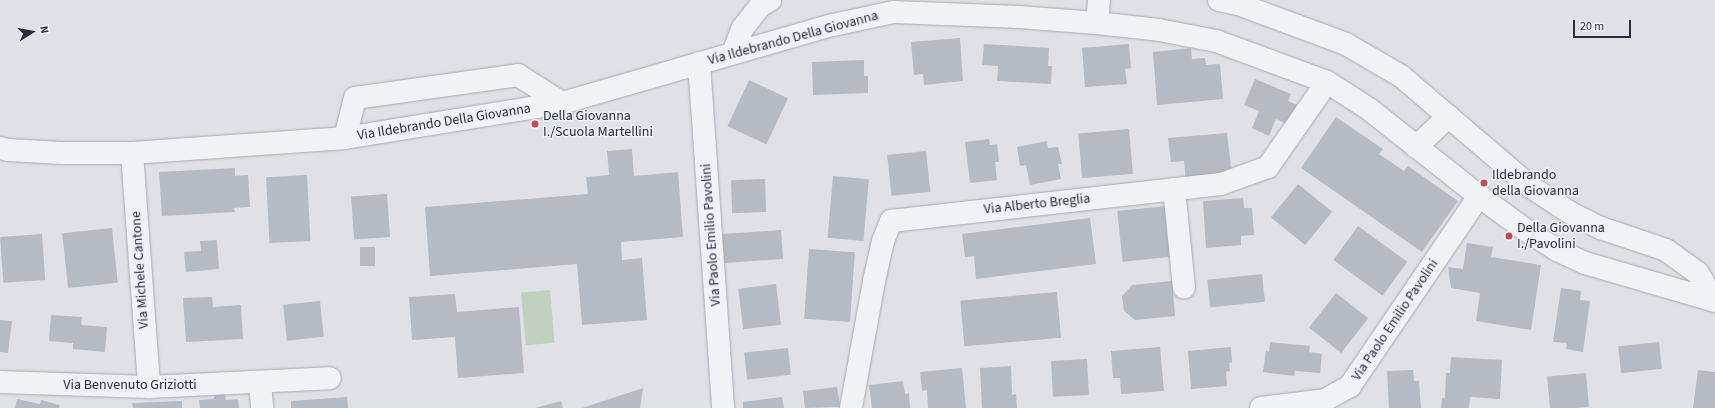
<!DOCTYPE html>
<style>
body{margin:0}
#map{position:relative;width:1715px;height:408px;overflow:hidden;background:#dfe1e7;font-family:"Source Sans 3",sans-serif}
div>[style]{position:absolute}
.green>*{inset:0;background:#c2d0c0;transform-origin:0 0}
.building>*{inset:0;background:#b6bac3;transform-origin:0 0}
.roads{filter:drop-shadow(0 0 1px #a5a8b1) drop-shadow(0 0 1px #a5a8b1)}
.minor>*{height:22px;margin:-11px;padding:0 11px;transform-origin:11px;border-radius:11px;background:#f1f2f6}
.dots>*{width:11px;height:11px;translate:-50% -50%;box-sizing:border-box;border:2px solid #eef0f5;border-radius:50%}
span{translate:-50% -50%;white-space:nowrap;text-align:center;line-height:1.15;-webkit-text-stroke:3px #eef0f5;paint-order:stroke}
.street-label{font-size:14px;color:#292e3d}
.poi-label{font-size:14px;color:#292e3d}
.left{translate:0 -50%;text-align:left}
.north{position:absolute;left:12px;top:12px;width:40px;height:40px;-webkit-text-stroke:3px #eef0f5;paint-order:stroke;rotate:79deg;font-size:11px;font-weight:700;line-height:16px;text-align:center;color:#292e3d}
.north::after{content:'';display:block;margin:auto;width:14px;height:18px;background:#292e3d;clip-path:polygon(50% 0,100% 100%,50% 72%,0 100%)}
.scale{position:absolute;left:1573px;top:20px;width:58px;height:18px;box-sizing:border-box;border:2px solid #292e3d;border-top:0;padding-left:5px;font-size:12px;line-height:14px;white-space:nowrap;color:#292e3d;-webkit-text-stroke:3px #eef0f5;paint-order:stroke}
</style>
<div id="map">
<div class="green">
<div style="left:550px;top:290px;width:53px;height:29px;rotate:85deg"></div>
</div>
<div class="building">
<div style="clip-path:polygon(960px 38px,963px 81px,924px 85px,923px 74px,914px 75px,911px 42px)"></div>
<div style="clip-path:polygon(984px 44px,1049px 48px,1048px 66px,1052px 66px,1051px 84px,997px 81px,998px 66px,982px 65px)"></div>
<div style="clip-path:polygon(1129px 44px,1131px 68px,1125px 69px,1127px 84px,1085px 87px,1082px 48px)"></div>
<div style="clip-path:polygon(1191px 48px,1192px 59px,1205px 58px,1206px 65px,1220px 64px,1223px 99px,1157px 105px,1153px 52px)"></div>
<div style="clip-path:polygon(864px 60px,864px 76px,868px 76px,868px 93px,813px 95px,812px 62px)"></div>
<div style="clip-path:polygon(1255px 79px,1291px 94px,1288px 101px,1297px 105px,1289px 125px,1276px 119px,1269px 136px,1252px 128px,1259px 111px,1244px 105px)"></div>
<div style="left:749px;top:80px;width:43px;height:51px;rotate:25deg"></div>
<div style="clip-path:polygon(1336px 117px,1383px 149px,1379px 154px,1404px 171px,1408px 166px,1458px 201px,1422px 252px,1301px 168px)"></div>
<div style="left:1129px;top:129px;width:45px;height:51px;rotate:85deg"></div>
<div style="clip-path:polygon(1227px 133px,1232px 176px,1186px 181px,1184px 161px,1171px 162px,1168px 138px)"></div>
<div style="clip-path:polygon(989px 139px,990px 145px,997px 144px,999px 162px,995px 162px,997px 180px,970px 183px,965px 142px)"></div>
<div style="clip-path:polygon(1047px 141px,1048px 148px,1058px 147px,1062px 164px,1058px 164px,1061px 179px,1030px 185px,1026px 165px,1020px 166px,1017px 147px)"></div>
<div style="clip-path:polygon(632px 149px,634px 176px,678px 172px,683px 237px,621px 242px,622px 260px,642px 258px,647px 320px,582px 325px,577px 264px,430px 276px,425px 207px,588px 194px,586px 177px,609px 175px,607px 151px)"></div>
<div style="left:926px;top:151px;width:41px;height:39px;rotate:84deg"></div>
<div style="clip-path:polygon(235px 168px,235px 176px,248px 175px,250px 207px,234px 208px,235px 212px,162px 216px,159px 172px)"></div>
<div style="left:307px;top:175px;width:66px;height:41px;rotate:87deg"></div>
<div style="left:833px;top:176px;width:36px;height:62px;rotate:5deg"></div>
<div style="left:765px;top:179px;width:33px;height:34px;rotate:88deg"></div>
<div style="left:1298px;top:184px;width:44px;height:43px;rotate:39deg"></div>
<div style="left:387px;top:194px;width:43px;height:36px;rotate:86deg"></div>
<div style="clip-path:polygon(1243px 198px,1244px 208px,1252px 208px,1254px 235px,1241px 236px,1241px 245px,1206px 248px,1203px 201px)"></div>
<div style="left:1166px;top:206px;width:51px;height:49px;rotate:84deg"></div>
<div style="clip-path:polygon(1090px 218px,1096px 264px,976px 279px,974px 256px,965px 257px,962px 234px)"></div>
<div style="left:1358px;top:226px;width:61px;height:42px;rotate:36deg"></div>
<div style="left:112px;top:228px;width:55px;height:50px;rotate:84deg"></div>
<div style="left:781px;top:230px;width:29px;height:59px;rotate:86deg"></div>
<div style="left:42px;top:234px;width:46px;height:42px;rotate:86deg"></div>
<div style="clip-path:polygon(217px 240px,219px 269px,186px 272px,184px 252px,201px 251px,200px 241px)"></div>
<div style="clip-path:polygon(1467px 243px,1493px 247px,1491px 257px,1541px 265px,1531px 330px,1476px 321px,1480px 293px,1451px 288px,1448px 267px,1463px 269px)"></div>
<div style="left:360px;top:247px;width:15px;height:19px"></div>
<div style="left:809px;top:249px;width:46px;height:70px;rotate:4deg"></div>
<div style="left:1262px;top:274px;width:28px;height:55px;rotate:84deg"></div>
<div style="clip-path:polygon(1172px 281px,1175px 316px,1135px 320px,1124px 311px,1122px 296px,1132px 285px)"></div>
<div style="left:776px;top:284px;width:41px;height:38px;rotate:83deg"></div>
<div style="clip-path:polygon(1561px 288px,1581px 291px,1580px 300px,1590px 301px,1583px 352px,1566px 349px,1567px 343px,1553px 342px)"></div>
<div style="left:1057px;top:292px;width:46px;height:97px;rotate:85deg"></div>
<div style="left:1336px;top:293px;width:41px;height:44px;rotate:38deg"></div>
<div style="clip-path:polygon(455px 294px,457px 312px,519px 307px,524px 373px,458px 378px,455px 337px,412px 340px,409px 297px)"></div>
<div style="clip-path:polygon(212px 297px,213px 307px,241px 305px,243px 339px,186px 342px,183px 298px)"></div>
<div style="left:320px;top:301px;width:36px;height:37px;rotate:84deg"></div>
<div style="clip-path:polygon(51px 315px,82px 317px,81px 325px,107px 327px,105px 352px,73px 349px,73px 343px,49px 341px)"></div>
<div style="clip-path:polygon(0 320px,12px 321px,8px 353px,0 352px)"></div>
<div style="clip-path:polygon(1270px 342px,1310px 346px,1309px 352px,1322px 354px,1320px 373px,1295px 371px,1294px 376px,1263px 372px,1266px 351px,1269px 352px)"></div>
<div style="left:1659px;top:342px;width:27px;height:41px;rotate:84deg"></div>
<div style="clip-path:polygon(1160px 347px,1164px 391px,1121px 394px,1120px 378px,1113px 378px,1111px 351px)"></div>
<div style="clip-path:polygon(1231px 347px,1232px 362px,1229px 363px,1230px 371px,1226px 372px,1227px 386px,1191px 389px,1188px 351px)"></div>
<div style="left:788px;top:348px;width:27px;height:44px;rotate:84deg"></div>
<div style="clip-path:polygon(1451px 357px,1502px 360px,1500px 399px,1470px 397px,1469px 408px,1441px 408px,1442px 398px,1445px 398px,1446px 373px,1450px 373px)"></div>
<div style="left:1087px;top:359px;width:36px;height:36px;rotate:87deg"></div>
<div style="clip-path:polygon(1011px 366px,1012px 395px,1016px 394px,1017px 408px,982px 408px,980px 368px)"></div>
<div style="clip-path:polygon(962px 368px,966px 408px,928px 408px,927px 390px,922px 391px,920px 372px)"></div>
<div style="clip-path:polygon(1413px 370px,1414px 381px,1419px 381px,1421px 408px,1389px 408px,1387px 371px)"></div>
<div style="clip-path:polygon(1698px 370px,1715px 372px,1715px 408px,1693px 408px)"></div>
<div style="left:1586px;top:373px;width:34px;height:39px;rotate:85deg"></div>
<div style="clip-path:polygon(903px 381px,905px 394px,909px 393px,910px 408px,872px 408px,869px 385px)"></div>
<div style="clip-path:polygon(837px 387px,840px 407px,805px 408px,803px 391px)"></div>
<div style="clip-path:polygon(643px 388px,640px 408px,582px 408px)"></div>
<div style="clip-path:polygon(214px 394px,225px 394px,226px 400px,238px 399px,239px 408px,200px 408px,199px 400px,214px 399px)"></div>
<div style="clip-path:polygon(347px 397px,348px 408px,291px 408px,291px 401px)"></div>
<div style="clip-path:polygon(782px 397px,784px 408px,743px 408px,743px 402px)"></div>
<div style="clip-path:polygon(17px 399px,40px 404px,41px 400px,60px 405px,59px 408px,15px 408px)"></div>
<div style="clip-path:polygon(182px 401px,182px 408px,133px 408px,132px 403px)"></div>
<div style="clip-path:polygon(561px 401px,563px 408px,535px 408px)"></div>
</div>
<div class="roads">
<div class="minor">
<div style="left:1219px;top:0;width:19px;rotate:12deg"></div>
<div style="left:1238px;top:4px;width:115px;rotate:20.3deg"></div>
<div style="left:1346px;top:44px;width:64px;rotate:30.2deg"></div>
<div style="left:1401px;top:76px;width:171px;rotate:40.5deg"></div>
<div style="left:1531px;top:187px;width:45px;rotate:33.3deg"></div>
<div style="left:1569px;top:212px;width:36px;rotate:27deg"></div>
<div style="left:1601px;top:228px;width:69px;rotate:18.7deg"></div>
<div style="left:1666px;top:250px;width:39px;rotate:36deg"></div>
<div style="left:1698px;top:273px;width:32px;rotate:60deg"></div>
<div style="left:1097px;top:23px;width:23px;rotate:-85deg"></div>
<div style="left:733px;top:53px;width:26px;rotate:-69deg"></div>
<div style="left:742px;top:29px;width:29px;rotate:-52deg"></div>
<div style="left:760px;top:6px;width:12px;rotate:-31deg"></div>
<div style="left:699px;top:63px;width:346px;rotate:86deg"></div>
<div style="left:345px;top:138px;width:41px;rotate:-76deg"></div>
<div style="left:355px;top:98px;width:165px;rotate:-8deg"></div>
<div style="left:518px;top:75px;width:52px;rotate:32.5deg"></div>
<div style="left:1416px;top:147px;width:45px;rotate:-43.2deg"></div>
<div style="left:0;top:148px;width:8px;rotate:14deg"></div>
<div style="left:8px;top:150px;width:54px;rotate:3.2deg"></div>
<div style="left:62px;top:153px;width:70px"></div>
<div style="left:132px;top:153px;width:214px;rotate:-4deg"></div>
<div style="left:345px;top:138px;width:220px;rotate:-9.2deg"></div>
<div style="left:562px;top:103px;width:282px;rotate:-16.1deg"></div>
<div style="left:833px;top:25px;width:62px;rotate:-12deg"></div>
<div style="left:894px;top:12px;width:125px;rotate:2.3deg"></div>
<div style="left:1019px;top:17px;width:78px;rotate:4.4deg"></div>
<div style="left:1097px;top:23px;width:62px;rotate:6.4deg"></div>
<div style="left:1159px;top:30px;width:58px;rotate:10.9deg"></div>
<div style="left:1216px;top:41px;width:118px;rotate:20.3deg"></div>
<div style="left:1327px;top:82px;width:50px;rotate:32.7deg"></div>
<div style="left:1369px;top:109px;width:140px;rotate:38.3deg"></div>
<div style="left:1479px;top:196px;width:59px;rotate:36.1deg"></div>
<div style="left:1527px;top:231px;width:36px;rotate:32deg"></div>
<div style="left:1557px;top:250px;width:31px;rotate:25deg"></div>
<div style="left:1585px;top:263px;width:135px;rotate:16.3deg"></div>
<div style="left:132px;top:153px;width:235px;rotate:85.8deg"></div>
<div style="left:1174px;top:189px;width:99px;rotate:84.2deg"></div>
<div style="left:0;top:382px;width:149px;rotate:1.9deg"></div>
<div style="left:149px;top:387px;width:181px;rotate:-2.8deg"></div>
<div style="left:260px;top:383px;width:25px;rotate:85deg"></div>
<div style="left:851px;top:408px;width:129px;rotate:-79.7deg"></div>
<div style="left:874px;top:281px;width:41px;rotate:-77.3deg"></div>
<div style="left:883px;top:241px;width:22px;rotate:-68deg"></div>
<div style="left:891px;top:221px;width:332px;rotate:-6.4deg"></div>
<div style="left:1221px;top:184px;width:50px;rotate:-19.9deg"></div>
<div style="left:1268px;top:167px;width:103px;rotate:-55.2deg"></div>
<div style="left:1261px;top:408px;width:64px;rotate:-7.1deg"></div>
<div style="left:1325px;top:400px;width:29px;rotate:-29deg"></div>
<div style="left:1350px;top:386px;width:230px;rotate:-55.8deg"></div>
</div>
</div>
<div class="dots">
<div style="left:535px;top:124px;background:#c54a4e"></div>
<div style="left:1484px;top:183px;background:#c54a4e"></div>
<div style="left:1509px;top:236px;background:#c54a4e"></div>
</div>
<div class="street-label">
<span style="left:793px;top:38px;rotate:-15deg">Via Ildebrando Della Giovanna</span>
<span style="left:444px;top:122px;rotate:-9deg">Via Ildebrando Della Giovanna</span>
<span style="left:1037px;top:204px;rotate:-6deg">Via Alberto Breglia</span>
<span style="left:711px;top:235px;rotate:-94deg">Via Paolo Emilio Pavolini</span>
<span style="left:140px;top:270px;rotate:-94deg">Via Michele Cantone</span>
<span style="left:1395px;top:320px;rotate:-56deg">Via Paolo Emilio Pavolini</span>
<span style="left:130px;top:385px">Via Benvenuto Griziotti</span>
</div>
<div class="poi-label">
<span class="left" style="left:543px;top:124px">Della Giovanna<br>I./Scuola Martellini</span>
<span class="left" style="left:1492px;top:183px">Ildebrando<br>della Giovanna</span>
<span class="left" style="left:1517px;top:236px">Della Giovanna<br>I./Pavolini</span>
</div>
<div class="north">N</div>
<div class="scale">20 m</div>
</div>
